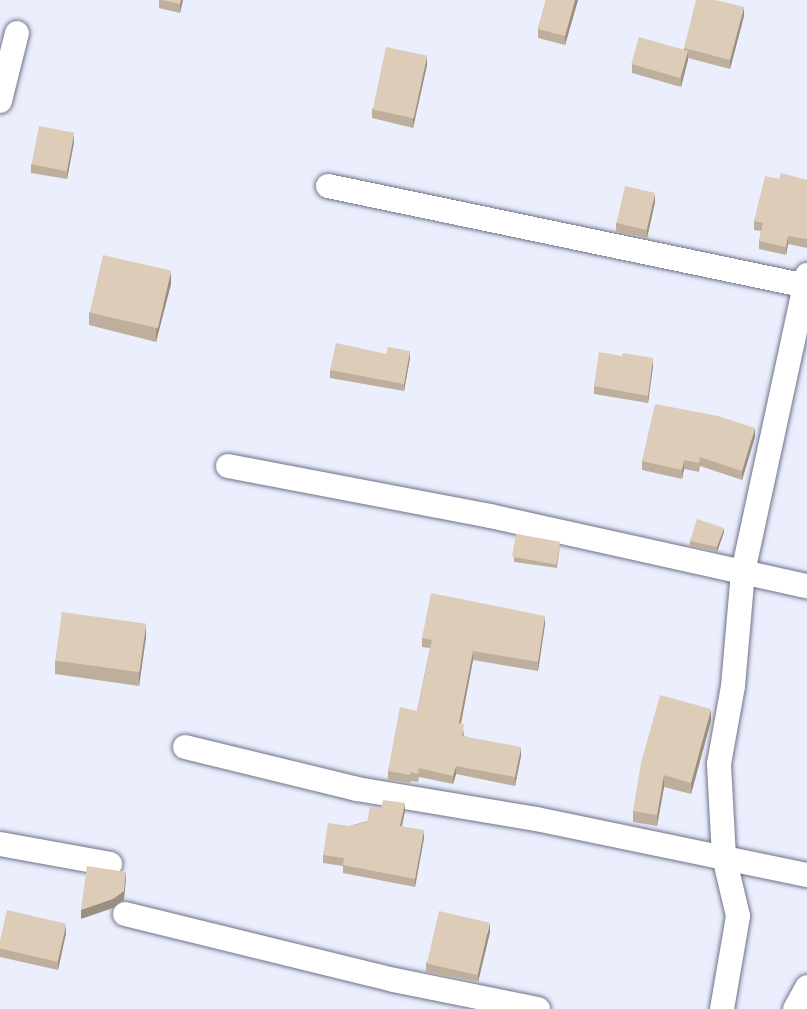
<!DOCTYPE html>
<style>
body{margin:0}
#map{position:relative;width:807px;height:1009px;overflow:hidden;background:#eaeefd;font-family:Montserrat,sans-serif}
div>[style]{position:absolute}
.roads{filter:drop-shadow(0 0 2px #6d7288) drop-shadow(0 0 2px #6d7288)}
.minor>*{height:24px;margin:-12px;padding:0 12px;transform-origin:12px;border-radius:12px;background:#fff}
.wall>*{inset:0;background:#beaf9d}
.shaded-wall>*{inset:0;background:#9b8f80}
.building>*{inset:0;background:#ddccb7;transform-origin:0 0}
span{translate:-50% -50%;white-space:nowrap;text-align:center;line-height:1.15;-webkit-text-stroke:6px #eaeefd;paint-order:stroke}
</style>
<div id="map">
<div class="roads">
<div class="minor">
<div style="left:0;top:101px;width:70px;rotate:-76deg"></div>
<div style="left:328px;top:186px;width:489px;rotate:11.8deg"></div>
<div style="left:228px;top:466px;width:267px;rotate:10.8deg"></div>
<div style="left:490px;top:516px;width:325px;rotate:12.5deg"></div>
<div style="left:185px;top:747px;width:177px;rotate:13.7deg"></div>
<div style="left:357px;top:789px;width:181px;rotate:9.5deg"></div>
<div style="left:536px;top:819px;width:277px;rotate:11.7deg"></div>
<div style="left:0;top:844px;width:112px;rotate:10.3deg"></div>
<div style="left:125px;top:914px;width:277px;rotate:13.8deg"></div>
<div style="left:394px;top:980px;width:147px;rotate:11.4deg"></div>
<div style="left:722px;top:1009px;width:94px;rotate:-80.2deg"></div>
<div style="left:738px;top:916px;width:61px;rotate:-103.3deg"></div>
<div style="left:724px;top:857px;width:93px;rotate:-93.1deg"></div>
<div style="left:719px;top:764px;width:79px;rotate:-79.8deg"></div>
<div style="left:733px;top:686px;width:114px;rotate:-85deg"></div>
<div style="left:743px;top:572px;width:304px;rotate:-77.8deg"></div>
<div style="left:795px;top:1009px;width:25px;rotate:-61deg"></div>
</div>
</div>
<div class="wall">
<div style="clip-path:polygon(159px 0,183px 0,180px 13px,159px 8px)"></div>
<div style="clip-path:polygon(546px 0,578px 0,565px 45px,538px 38px,538px 29px)"></div>
<div style="clip-path:polygon(744px 16px,730px 69px,688px 58px,681px 87px,632px 73px,632px 64px,684px 50px,684px 48px)"></div>
<div style="clip-path:polygon(427px 65px,413px 128px,372px 118px,372px 109px)"></div>
<div style="clip-path:polygon(74px 142px,67px 179px,31px 173px,31px 164px)"></div>
<div style="clip-path:polygon(779px 179px,807px 180px,807px 248px,788px 244px,786px 255px,759px 249px,759px 241px,761px 231px,754px 230px,754px 221px)"></div>
<div style="clip-path:polygon(655px 202px,647px 238px,616px 232px,616px 223px)"></div>
<div style="clip-path:polygon(171px 284px,156px 342px,89px 325px,89px 312px)"></div>
<div style="clip-path:polygon(386px 354px,410px 358px,404px 391px,330px 378px,330px 370px)"></div>
<div style="clip-path:polygon(622px 356px,653px 366px,648px 403px,594px 394px,594px 386px)"></div>
<div style="clip-path:polygon(755px 437px,742px 480px,700px 466px,699px 472px,684px 469px,682px 479px,642px 470px,642px 461px)"></div>
<div style="clip-path:polygon(724px 532px,717px 552px,690px 546px,690px 541px)"></div>
<div style="clip-path:polygon(560px 546px,557px 568px,514px 562px,514px 557px)"></div>
<div style="clip-path:polygon(545px 624px,538px 671px,473px 660px,461px 724px,464px 733px,464px 736px,521px 756px,515px 786px,456px 774px,453px 784px,419px 777px,418px 782px,411px 781px,410px 783px,388px 780px,388px 771px,417px 711px,430px 648px,422px 647px,422px 638px)"></div>
<div style="clip-path:polygon(146px 637px,139px 686px,55px 674px,55px 661px)"></div>
<div style="clip-path:polygon(711px 721px,691px 794px,664px 787px,657px 826px,633px 822px,633px 811px)"></div>
<div style="clip-path:polygon(405px 811px,402px 826px,424px 838px,415px 887px,343px 873px,343px 866px,323px 863px,323px 855px,349px 826px)"></div>
<div style="clip-path:polygon(490px 932px,478px 982px,426px 972px,426px 963px)"></div>
<div style="clip-path:polygon(66px 933px,58px 970px,0 957px,0 945px)"></div>
</div>
<div class="shaded-wall">
<div style="clip-path:polygon(181px 0,183px 0,180px 13px,180px 4px)"></div>
<div style="clip-path:polygon(575px 0,578px 0,565px 45px,565px 36px)"></div>
<div style="clip-path:polygon(744px 7px,744px 16px,730px 69px,730px 60px)"></div>
<div style="clip-path:polygon(688px 51px,688px 60px,681px 87px,681px 78px)"></div>
<div style="clip-path:polygon(427px 56px,427px 65px,413px 128px,413px 119px)"></div>
<div style="clip-path:polygon(74px 133px,74px 142px,67px 179px,67px 170px)"></div>
<div style="clip-path:polygon(655px 193px,655px 202px,647px 238px,647px 229px)"></div>
<div style="clip-path:polygon(788px 236px,788px 244px,786px 255px,786px 247px)"></div>
<div style="clip-path:polygon(171px 271px,171px 284px,156px 342px,156px 329px)"></div>
<div style="clip-path:polygon(410px 351px,410px 358px,404px 391px,404px 384px)"></div>
<div style="clip-path:polygon(653px 358px,653px 366px,648px 403px,648px 396px)"></div>
<div style="clip-path:polygon(755px 428px,755px 437px,742px 480px,742px 471px)"></div>
<div style="clip-path:polygon(684px 460px,684px 469px,682px 479px,682px 470px)"></div>
<div style="clip-path:polygon(724px 528px,724px 532px,717px 552px,717px 547px)"></div>
<div style="clip-path:polygon(545px 616px,545px 624px,538px 671px,538px 662px)"></div>
<div style="clip-path:polygon(146px 624px,146px 637px,139px 686px,139px 673px)"></div>
<div style="clip-path:polygon(473px 651px,473px 660px,459px 732px,459px 723px)"></div>
<div style="clip-path:polygon(711px 709px,711px 721px,691px 794px,691px 783px)"></div>
<div style="clip-path:polygon(521px 747px,521px 756px,515px 786px,515px 777px)"></div>
<div style="clip-path:polygon(456px 766px,456px 774px,453px 784px,453px 776px)"></div>
<div style="clip-path:polygon(664px 775px,664px 787px,657px 826px,657px 815px)"></div>
<div style="clip-path:polygon(405px 803px,405px 811px,400px 834px,400px 826px)"></div>
<div style="clip-path:polygon(424px 830px,424px 838px,415px 887px,415px 879px)"></div>
<div style="clip-path:polygon(126px 872px,126px 880px,124px 900px,113px 908px,81px 919px,81px 910px)"></div>
<div style="clip-path:polygon(490px 923px,490px 932px,478px 982px,478px 973px)"></div>
<div style="clip-path:polygon(66px 924px,66px 933px,58px 970px,58px 961px)"></div>
</div>
<div class="building">
<div style="clip-path:polygon(161px 0,181px 0,180px 4px)"></div>
<div style="clip-path:polygon(546px 0,575px 0,565px 36px,538px 29px)"></div>
<div style="clip-path:polygon(696px 0,715px 0,744px 7px,730px 60px,684px 48px)"></div>
<div style="left:639px;top:37px;width:51px;height:28px;rotate:16deg"></div>
<div style="left:386px;top:47px;width:42px;height:64px;rotate:12deg"></div>
<div style="left:39px;top:126px;width:36px;height:39px;rotate:11deg"></div>
<div style="clip-path:polygon(781px 173px,807px 180px,807px 239px,788px 236px,786px 247px,759px 241px,763px 223px,754px 221px,765px 176px,779px 179px)"></div>
<div style="left:625px;top:186px;width:31px;height:38px;rotate:13deg"></div>
<div style="left:103px;top:255px;width:70px;height:59px;rotate:13deg"></div>
<div style="clip-path:polygon(336px 343px,386px 354px,388px 347px,410px 351px,404px 384px,330px 370px)"></div>
<div style="clip-path:polygon(599px 352px,622px 356px,623px 353px,653px 358px,648px 396px,594px 386px)"></div>
<div style="clip-path:polygon(655px 404px,718px 416px,755px 428px,742px 471px,700px 457px,699px 463px,684px 460px,682px 470px,642px 461px)"></div>
<div style="clip-path:polygon(697px 519px,724px 528px,717px 547px,690px 541px)"></div>
<div style="left:516px;top:534px;width:45px;height:23px;rotate:10deg"></div>
<div style="clip-path:polygon(431px 593px,545px 616px,538px 662px,473px 651px,459px 723px,464px 724px,462px 736px,521px 747px,515px 777px,456px 766px,453px 776px,419px 768px,418px 774px,411px 772px,410px 775px,388px 771px,400px 707px,417px 711px,432px 640px,422px 638px)"></div>
<div style="left:62px;top:612px;width:85px;height:49px;rotate:8deg"></div>
<div style="clip-path:polygon(660px 695px,711px 709px,691px 783px,664px 775px,657px 815px,633px 811px,641px 763px)"></div>
<div style="clip-path:polygon(383px 800px,405px 803px,400px 826px,424px 830px,415px 879px,343px 865px,344px 858px,323px 855px,328px 823px,349px 826px,367px 822px,370px 807px,381px 809px)"></div>
<div style="clip-path:polygon(87px 866px,126px 872px,124px 891px,113px 899px,81px 910px)"></div>
<div style="left:7px;top:910px;width:61px;height:39px;rotate:13deg"></div>
<div style="left:439px;top:911px;width:52px;height:54px;rotate:13deg"></div>
</div>
</div>
